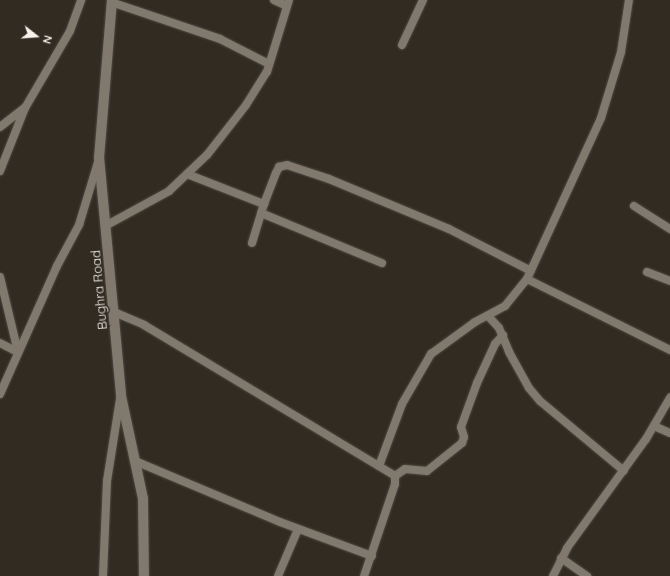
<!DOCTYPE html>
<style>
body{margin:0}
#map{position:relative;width:670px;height:576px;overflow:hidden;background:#312b22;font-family:Quicksand,sans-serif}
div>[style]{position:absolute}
.roads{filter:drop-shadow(0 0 1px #4e4941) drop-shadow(0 0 1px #4e4941)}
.minor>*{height:8px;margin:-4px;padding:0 4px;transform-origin:4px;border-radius:4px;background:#81796e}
.tertiary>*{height:10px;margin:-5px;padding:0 5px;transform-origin:5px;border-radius:5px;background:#81796e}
span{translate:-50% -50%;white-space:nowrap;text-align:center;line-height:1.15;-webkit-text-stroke:3px #312b22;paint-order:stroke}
.street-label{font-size:13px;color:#f7f2ec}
.north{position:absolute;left:16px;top:16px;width:40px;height:40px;-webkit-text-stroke:3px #312b22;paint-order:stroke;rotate:107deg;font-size:11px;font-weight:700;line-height:16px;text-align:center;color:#f7f2ec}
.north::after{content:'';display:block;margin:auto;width:14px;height:18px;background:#f7f2ec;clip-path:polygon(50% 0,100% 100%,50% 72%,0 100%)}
</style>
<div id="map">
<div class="roads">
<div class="minor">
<div style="left:274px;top:0;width:14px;rotate:25deg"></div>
<div style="left:111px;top:2px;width:115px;rotate:18.7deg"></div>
<div style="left:220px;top:39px;width:55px;rotate:27deg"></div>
<div style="left:402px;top:45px;width:50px;rotate:-65deg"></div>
<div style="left:0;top:127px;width:31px;rotate:-38deg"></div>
<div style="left:0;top:171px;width:68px;rotate:-68.4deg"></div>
<div style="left:25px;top:108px;width:89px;rotate:-59.7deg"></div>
<div style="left:70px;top:31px;width:33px;rotate:-70deg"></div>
<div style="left:187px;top:174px;width:83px;rotate:21.3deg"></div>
<div style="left:264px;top:204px;width:9px;rotate:108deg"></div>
<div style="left:261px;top:213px;width:131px;rotate:22.5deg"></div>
<div style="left:264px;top:204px;width:33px;rotate:-69deg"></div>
<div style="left:276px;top:173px;width:7px;rotate:-63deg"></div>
<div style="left:279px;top:167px;width:8px;rotate:-14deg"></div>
<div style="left:287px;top:165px;width:44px;rotate:18.4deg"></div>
<div style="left:329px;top:179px;width:130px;rotate:22.6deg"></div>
<div style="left:449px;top:229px;width:92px;rotate:27.1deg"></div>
<div style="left:634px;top:206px;width:43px;rotate:32.6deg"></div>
<div style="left:107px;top:225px;width:71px;rotate:-28.7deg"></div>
<div style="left:169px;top:191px;width:52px;rotate:-43.5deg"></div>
<div style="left:207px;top:155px;width:63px;rotate:-52deg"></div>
<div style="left:246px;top:105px;width:39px;rotate:-58deg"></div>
<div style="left:267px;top:72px;width:75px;rotate:-73deg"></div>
<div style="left:252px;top:243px;width:31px;rotate:-73deg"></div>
<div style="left:647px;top:272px;width:25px;rotate:21deg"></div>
<div style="left:0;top:277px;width:77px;rotate:76.5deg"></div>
<div style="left:527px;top:279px;width:160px;rotate:26.4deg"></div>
<div style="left:114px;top:312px;width:33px;rotate:23deg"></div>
<div style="left:144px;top:325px;width:293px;rotate:31deg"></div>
<div style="left:395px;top:476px;width:8px;rotate:90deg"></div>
<div style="left:395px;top:484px;width:97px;rotate:108.6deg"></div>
<div style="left:488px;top:316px;width:16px;rotate:47deg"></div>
<div style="left:499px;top:328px;width:26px;rotate:67deg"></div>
<div style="left:509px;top:352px;width:41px;rotate:60.9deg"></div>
<div style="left:529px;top:388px;width:17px;rotate:50deg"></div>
<div style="left:540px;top:401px;width:109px;rotate:39.8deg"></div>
<div style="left:0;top:343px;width:20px;rotate:27deg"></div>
<div style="left:0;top:394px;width:140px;rotate:-66deg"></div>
<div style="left:57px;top:266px;width:47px;rotate:-61.8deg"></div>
<div style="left:79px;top:225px;width:66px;rotate:-73.2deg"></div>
<div style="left:654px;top:426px;width:17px;rotate:24deg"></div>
<div style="left:135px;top:461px;width:157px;rotate:22.8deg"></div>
<div style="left:280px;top:522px;width:98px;rotate:20.3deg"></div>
<div style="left:379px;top:466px;width:66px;rotate:-69.6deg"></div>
<div style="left:402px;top:404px;width:58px;rotate:-59.9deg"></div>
<div style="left:431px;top:354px;width:54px;rotate:-36deg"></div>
<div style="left:475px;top:322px;width:34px;rotate:-28deg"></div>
<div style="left:505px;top:306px;width:35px;rotate:-51deg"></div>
<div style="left:527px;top:279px;width:177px;rotate:-65.3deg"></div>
<div style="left:601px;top:118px;width:69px;rotate:-73.1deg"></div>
<div style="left:621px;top:52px;width:53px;rotate:-81.3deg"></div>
<div style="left:395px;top:476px;width:12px;rotate:-35deg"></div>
<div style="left:405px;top:469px;width:22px;rotate:5deg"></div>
<div style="left:427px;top:471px;width:45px;rotate:-38.7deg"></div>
<div style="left:462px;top:443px;width:6px;rotate:-72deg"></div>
<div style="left:464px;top:437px;width:10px;rotate:-107deg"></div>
<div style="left:461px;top:427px;width:47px;rotate:-70deg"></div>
<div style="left:477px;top:383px;width:43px;rotate:-65.2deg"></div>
<div style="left:495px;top:344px;width:12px;rotate:-48deg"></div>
<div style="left:561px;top:558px;width:32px;rotate:35deg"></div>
<div style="left:103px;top:576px;width:95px;rotate:-87.6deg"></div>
<div style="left:107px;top:481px;width:83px;rotate:-81deg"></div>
<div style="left:278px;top:576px;width:51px;rotate:-66.9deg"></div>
<div style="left:553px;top:576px;width:31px;rotate:-63deg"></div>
<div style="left:567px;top:548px;width:135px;rotate:-54.1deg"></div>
<div style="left:646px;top:439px;width:48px;rotate:-59.7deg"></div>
</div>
<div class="tertiary">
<div style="left:112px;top:0;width:158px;rotate:94.7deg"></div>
<div style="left:99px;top:157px;width:240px;rotate:84.7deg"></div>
<div style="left:121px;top:396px;width:105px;rotate:77.9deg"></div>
<div style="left:143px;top:499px;width:77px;rotate:89.3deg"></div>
</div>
</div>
<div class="street-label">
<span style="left:99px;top:290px;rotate:-95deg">Bughra Road</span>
</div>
<div class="north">N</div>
</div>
